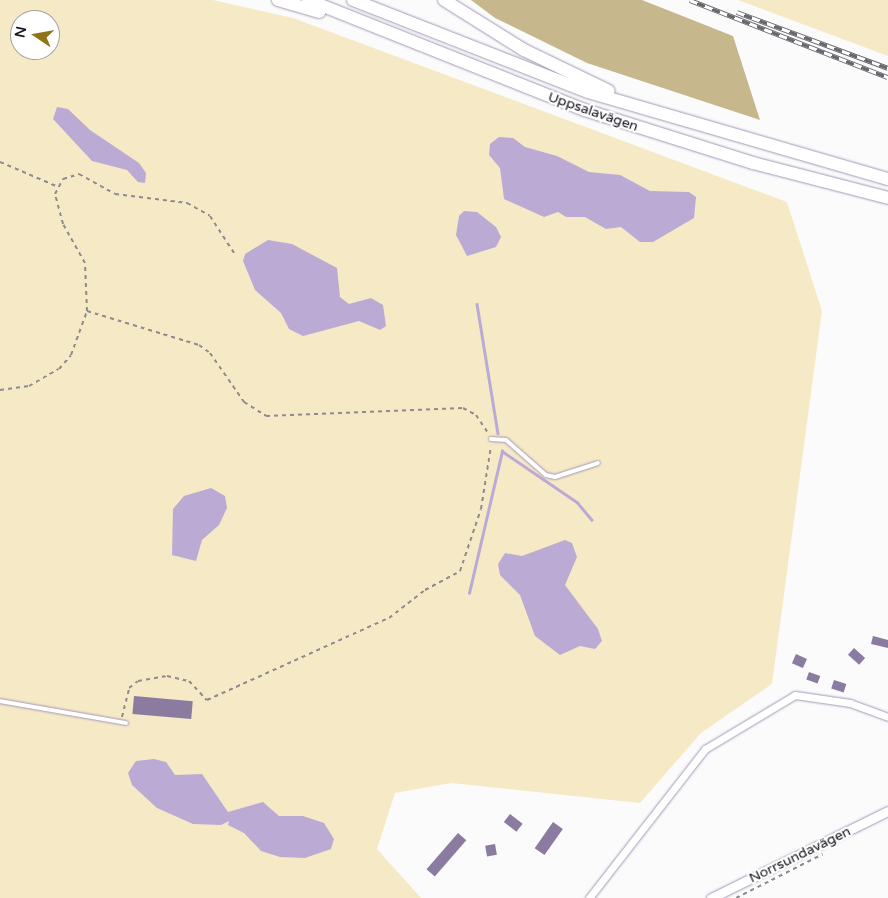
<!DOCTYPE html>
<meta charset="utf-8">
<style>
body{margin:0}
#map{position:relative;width:888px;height:898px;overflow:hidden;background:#fbfbfb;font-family:"Varela Round",sans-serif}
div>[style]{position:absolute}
.green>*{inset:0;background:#f6e9c6}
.forest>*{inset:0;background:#c7b78c}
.water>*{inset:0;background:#bbabd4}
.stream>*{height:2.5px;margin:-1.25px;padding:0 1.25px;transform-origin:1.25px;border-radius:1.25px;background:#bbabd4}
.building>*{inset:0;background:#8b7ba1;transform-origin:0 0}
.path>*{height:2px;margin-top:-1px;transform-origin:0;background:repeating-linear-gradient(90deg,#8d8b90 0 4px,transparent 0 8px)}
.roads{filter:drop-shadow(0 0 1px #a398b5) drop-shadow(0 0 1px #a398b5)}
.service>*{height:4px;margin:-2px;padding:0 2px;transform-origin:2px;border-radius:2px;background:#fff}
.minor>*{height:7px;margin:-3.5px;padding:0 3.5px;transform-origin:3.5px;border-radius:3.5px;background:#fff}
.tertiary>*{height:9px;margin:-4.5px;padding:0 4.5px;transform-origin:4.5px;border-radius:4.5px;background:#fff}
.motorway>*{height:12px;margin:-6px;padding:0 6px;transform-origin:6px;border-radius:6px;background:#fff}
.rail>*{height:4.5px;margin-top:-2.25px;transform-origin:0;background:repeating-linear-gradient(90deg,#fff 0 8px,#69676d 0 16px);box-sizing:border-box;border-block:1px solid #69676d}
span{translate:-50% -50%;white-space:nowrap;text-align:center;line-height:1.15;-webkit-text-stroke:4.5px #fff;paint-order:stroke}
.street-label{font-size:14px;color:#18141e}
.north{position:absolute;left:10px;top:10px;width:50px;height:50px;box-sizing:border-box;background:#fff;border:1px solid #a3a1a5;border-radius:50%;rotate:282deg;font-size:14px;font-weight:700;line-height:20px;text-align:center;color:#18141e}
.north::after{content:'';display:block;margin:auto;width:18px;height:22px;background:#907419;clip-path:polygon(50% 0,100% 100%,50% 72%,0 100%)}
</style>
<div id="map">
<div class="green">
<div style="clip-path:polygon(evenodd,0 0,213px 0,293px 18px,787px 202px,822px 311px,772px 684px,701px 733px,640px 803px,451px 783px,395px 793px,377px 849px,421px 898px,0 898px,0 0,20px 20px,50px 20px,50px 50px,20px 50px,20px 20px)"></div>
<div style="clip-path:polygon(738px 0,888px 0,888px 56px)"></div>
</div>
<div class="forest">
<div style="clip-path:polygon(471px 0,642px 0,733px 36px,760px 120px,587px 63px,495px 18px)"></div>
</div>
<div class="water">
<div style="clip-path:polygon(57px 107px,68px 109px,90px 130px,139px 163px,146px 173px,145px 183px,138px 182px,127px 170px,92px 161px,53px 119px)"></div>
<div style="clip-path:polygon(499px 137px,513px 138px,525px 147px,557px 156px,589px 172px,620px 175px,650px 191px,689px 192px,696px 197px,694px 218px,653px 242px,640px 242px,621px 227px,606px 229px,585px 217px,566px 217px,558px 212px,544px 217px,504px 199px,500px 168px,489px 155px,490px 144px)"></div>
<div style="clip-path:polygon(464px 211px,477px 212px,496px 227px,501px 237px,496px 247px,467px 256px,456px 235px,459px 216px)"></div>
<div style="clip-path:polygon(268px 240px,292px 244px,337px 268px,340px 297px,349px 304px,371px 298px,383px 305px,386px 326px,380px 330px,359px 321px,303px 336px,289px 329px,281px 313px,255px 290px,243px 261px,245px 254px)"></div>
<div style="clip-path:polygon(211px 488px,225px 496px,227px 508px,219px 525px,202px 540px,196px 561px,172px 555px,173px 509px,184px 496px)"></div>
<div style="clip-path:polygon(565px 540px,572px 543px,577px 557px,565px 585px,598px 629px,602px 641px,595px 649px,580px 646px,560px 655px,535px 636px,520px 595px,500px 575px,498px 564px,505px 553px,522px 556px)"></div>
<div style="clip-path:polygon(154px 759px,166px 762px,175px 775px,202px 774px,228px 812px,263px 802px,279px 816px,303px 816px,324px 823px,334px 839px,331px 849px,305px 858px,280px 857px,261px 851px,244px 833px,228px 825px,229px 821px,221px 825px,193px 824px,157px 808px,132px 785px,128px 773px,136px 761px)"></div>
</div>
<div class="stream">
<div style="left:477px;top:304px;width:131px;rotate:80.8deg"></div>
<div style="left:469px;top:593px;width:146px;rotate:-76.9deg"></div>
<div style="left:502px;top:451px;width:91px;rotate:34.2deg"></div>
<div style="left:577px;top:502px;width:23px;rotate:50deg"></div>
</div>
<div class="building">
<div style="clip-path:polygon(873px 636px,888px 640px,888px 648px,871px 644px)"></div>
<div style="left:854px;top:648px;width:15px;height:9px;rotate:42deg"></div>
<div style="left:796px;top:654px;width:12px;height:10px;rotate:24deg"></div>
<div style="left:809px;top:672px;width:12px;height:8px;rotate:20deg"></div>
<div style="left:834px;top:680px;width:13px;height:9px;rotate:18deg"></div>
<div style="left:134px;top:696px;width:59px;height:18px;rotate:5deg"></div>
<div style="left:510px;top:814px;width:16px;height:10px;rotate:38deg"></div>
<div style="left:553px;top:822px;width:12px;height:32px;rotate:35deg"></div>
<div style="left:458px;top:833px;width:11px;height:48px;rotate:41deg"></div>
<div style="left:495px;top:844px;width:11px;height:10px;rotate:80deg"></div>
</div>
<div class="path">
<div style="left:0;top:162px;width:61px;rotate:23.2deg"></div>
<div style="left:87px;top:311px;width:117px;rotate:16.9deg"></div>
<div style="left:199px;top:345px;width:14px;rotate:36deg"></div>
<div style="left:210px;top:353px;width:60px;rotate:55.2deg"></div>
<div style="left:244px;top:402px;width:26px;rotate:32deg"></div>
<div style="left:266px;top:416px;width:197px;rotate:-2.3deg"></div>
<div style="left:463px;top:408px;width:15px;rotate:28deg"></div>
<div style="left:476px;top:415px;width:23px;rotate:56deg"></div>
<div style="left:0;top:390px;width:29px;rotate:-8deg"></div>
<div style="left:29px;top:386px;width:34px;rotate:-30deg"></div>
<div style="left:59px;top:369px;width:18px;rotate:-49deg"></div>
<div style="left:71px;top:355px;width:47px;rotate:-70deg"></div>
<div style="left:87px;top:311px;width:48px;rotate:-92.4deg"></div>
<div style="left:85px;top:263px;width:45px;rotate:-119.4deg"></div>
<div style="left:63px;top:224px;width:31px;rotate:-105deg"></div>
<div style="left:55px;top:194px;width:17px;rotate:-62deg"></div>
<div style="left:63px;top:179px;width:17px;rotate:-17deg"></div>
<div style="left:79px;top:174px;width:41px;rotate:29.1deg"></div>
<div style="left:115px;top:194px;width:73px;rotate:7.1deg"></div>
<div style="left:187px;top:203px;width:26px;rotate:29deg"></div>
<div style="left:210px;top:216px;width:44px;rotate:57deg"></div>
<div style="left:122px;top:717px;width:30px;rotate:-76deg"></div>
<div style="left:129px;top:688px;width:11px;rotate:-38deg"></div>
<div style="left:138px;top:681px;width:29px;rotate:-10deg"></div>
<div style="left:167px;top:676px;width:23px;rotate:13deg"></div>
<div style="left:189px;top:681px;width:26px;rotate:47deg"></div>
<div style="left:207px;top:700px;width:200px;rotate:-24.3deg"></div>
<div style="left:389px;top:618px;width:46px;rotate:-37.9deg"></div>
<div style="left:425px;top:590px;width:40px;rotate:-28deg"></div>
<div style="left:460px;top:571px;width:65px;rotate:-71.3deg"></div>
<div style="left:481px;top:509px;width:64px;rotate:-81deg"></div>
<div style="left:736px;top:898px;width:97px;rotate:-26.8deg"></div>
</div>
<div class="roads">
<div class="service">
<div style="left:491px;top:439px;width:15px;rotate:4deg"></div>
<div style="left:506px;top:440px;width:53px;rotate:41.2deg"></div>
<div style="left:546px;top:475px;width:9px;rotate:13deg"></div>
<div style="left:555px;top:477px;width:45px;rotate:-18deg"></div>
<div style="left:0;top:701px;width:128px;rotate:9.9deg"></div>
</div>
<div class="minor">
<div style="left:589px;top:898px;width:189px;rotate:-52.1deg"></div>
<div style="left:705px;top:749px;width:105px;rotate:-31deg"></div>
<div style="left:795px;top:695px;width:56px;rotate:8.3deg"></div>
<div style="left:850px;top:703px;width:40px;rotate:20.2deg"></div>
</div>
<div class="tertiary">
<div style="left:711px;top:898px;width:197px;rotate:-26.2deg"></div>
</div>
<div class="motorway">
<div style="left:278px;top:0;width:43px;rotate:16.3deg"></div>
<div style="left:308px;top:0;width:298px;rotate:21.7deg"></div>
<div style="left:585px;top:110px;width:176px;rotate:17.5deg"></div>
<div style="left:753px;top:163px;width:139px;rotate:14.5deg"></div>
<div style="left:353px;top:0;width:252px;rotate:21.4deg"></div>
<div style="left:588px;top:92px;width:312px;rotate:16.2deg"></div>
<div style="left:444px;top:0;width:94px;rotate:32deg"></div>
<div style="left:524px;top:50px;width:94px;rotate:25.8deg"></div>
</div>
</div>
<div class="rail">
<div style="left:690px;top:0;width:212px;rotate:21.3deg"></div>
<div style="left:737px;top:12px;width:161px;rotate:20.3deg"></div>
</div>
<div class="street-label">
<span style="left:593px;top:112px;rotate:19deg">Uppsalavägen</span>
<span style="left:800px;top:855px;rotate:-26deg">Norrsundavägen</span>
</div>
<div class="north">N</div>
</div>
